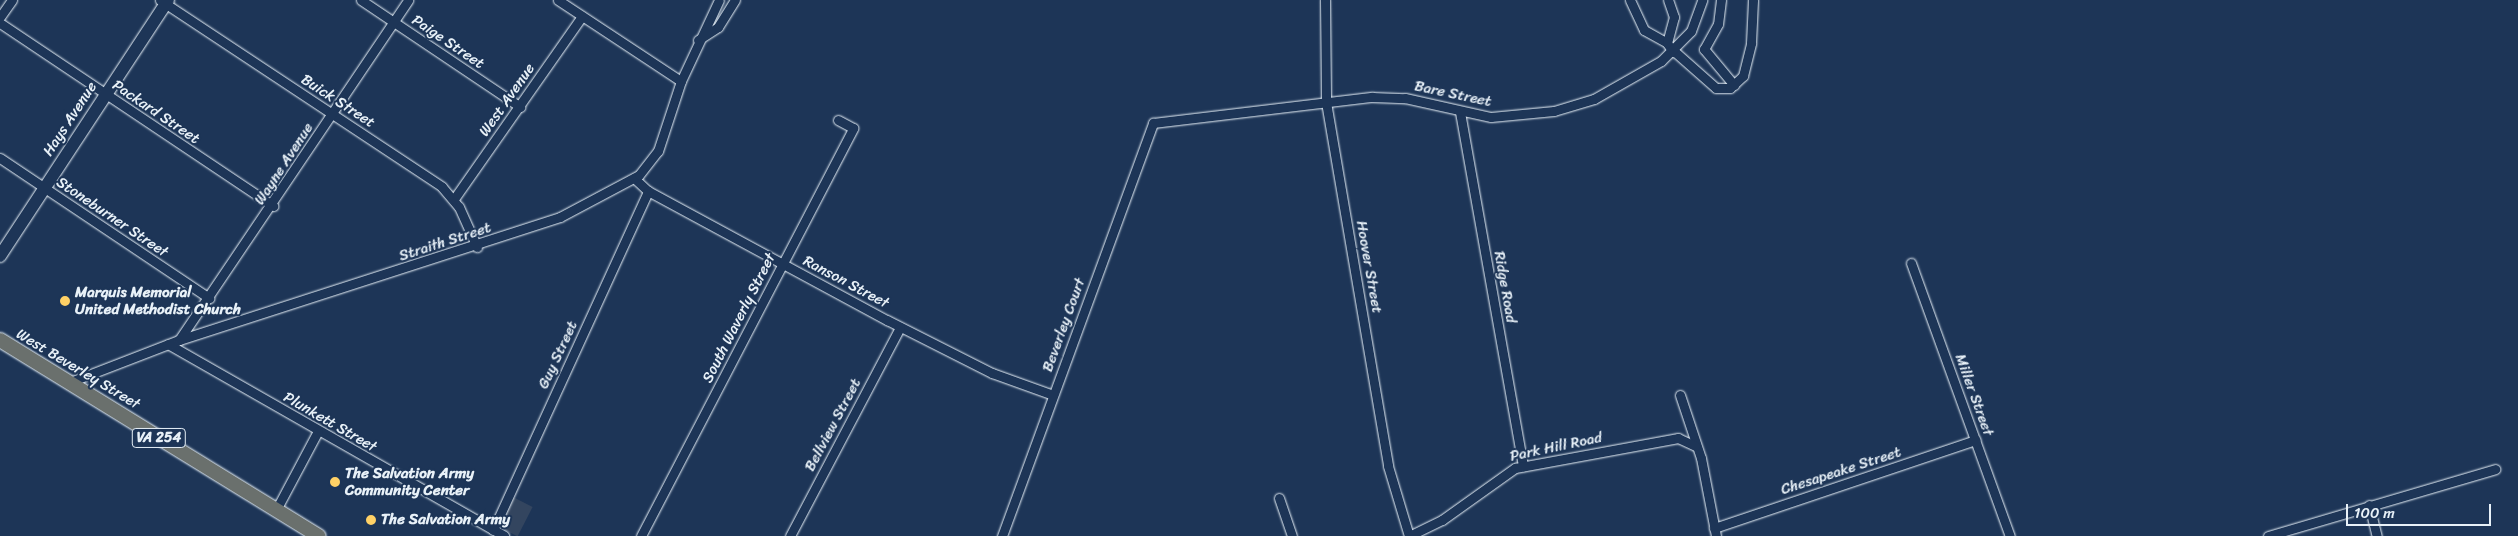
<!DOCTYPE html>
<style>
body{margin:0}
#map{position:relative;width:2518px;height:536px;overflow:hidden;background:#1d3557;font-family:Sriracha,sans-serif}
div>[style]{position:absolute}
.built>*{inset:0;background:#33455f;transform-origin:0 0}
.roads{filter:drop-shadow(0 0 1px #e8f1f8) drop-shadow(0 0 1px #e8f1f8)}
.street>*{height:9px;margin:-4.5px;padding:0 4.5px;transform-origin:4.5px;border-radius:4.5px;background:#1d3557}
.secondary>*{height:12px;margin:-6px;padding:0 6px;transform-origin:6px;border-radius:6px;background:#1d3557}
.primary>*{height:14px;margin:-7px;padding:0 7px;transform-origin:7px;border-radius:7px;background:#6a706d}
.dots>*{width:14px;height:14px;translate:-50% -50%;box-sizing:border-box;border:2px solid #1d3557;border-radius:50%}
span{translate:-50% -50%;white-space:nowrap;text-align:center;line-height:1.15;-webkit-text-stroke:4px #1d3557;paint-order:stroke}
.shield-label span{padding:1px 4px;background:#1d3557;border:1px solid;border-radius:4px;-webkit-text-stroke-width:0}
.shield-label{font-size:14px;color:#e8f1f8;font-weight:700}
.street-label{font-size:15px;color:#e8f1f8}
.poi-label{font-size:15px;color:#e8f1f8;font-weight:700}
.left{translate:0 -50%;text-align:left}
.scale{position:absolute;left:2346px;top:504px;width:145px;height:22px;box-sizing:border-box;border:2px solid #e8f1f8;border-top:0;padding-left:6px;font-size:15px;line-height:18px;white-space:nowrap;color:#e8f1f8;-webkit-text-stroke:4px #1d3557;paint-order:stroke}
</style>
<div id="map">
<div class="built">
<div style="left:513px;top:497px;width:22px;height:33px;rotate:27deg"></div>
</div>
<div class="roads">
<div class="street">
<div style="left:160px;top:0;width:338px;rotate:33.5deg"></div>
<div style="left:442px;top:187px;width:26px;rotate:50deg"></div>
<div style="left:459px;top:207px;width:44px;rotate:65.8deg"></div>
<div style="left:361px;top:0;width:192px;rotate:33.9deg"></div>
<div style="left:558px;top:0;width:147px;rotate:33.4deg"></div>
<div style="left:1325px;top:0;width:102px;rotate:89.4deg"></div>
<div style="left:1326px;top:102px;width:369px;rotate:80.3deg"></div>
<div style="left:1388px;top:466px;width:73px;rotate:73.3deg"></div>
<div style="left:1630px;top:0;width:33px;rotate:65deg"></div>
<div style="left:1644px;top:30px;width:26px;rotate:29deg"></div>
<div style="left:1667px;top:43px;width:11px;rotate:56deg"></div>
<div style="left:1721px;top:0;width:24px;rotate:97deg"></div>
<div style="left:1718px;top:24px;width:29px;rotate:119deg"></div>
<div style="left:1704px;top:49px;width:47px;rotate:50.2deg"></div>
<div style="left:0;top:17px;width:21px;rotate:-55deg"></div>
<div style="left:0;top:23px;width:329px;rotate:33.8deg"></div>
<div style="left:698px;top:40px;width:24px;rotate:-33deg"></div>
<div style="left:718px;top:27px;width:32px;rotate:-58deg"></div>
<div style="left:1667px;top:43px;width:27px;rotate:-75deg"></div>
<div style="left:1674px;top:17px;width:18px;rotate:-109deg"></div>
<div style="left:1674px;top:51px;width:56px;rotate:41.4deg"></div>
<div style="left:1716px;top:88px;width:14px"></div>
<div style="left:1730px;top:88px;width:18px;rotate:-43deg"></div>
<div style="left:1743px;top:76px;width:34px;rotate:-76deg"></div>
<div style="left:1751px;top:43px;width:43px;rotate:-87.3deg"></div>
<div style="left:1460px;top:112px;width:360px;rotate:79.9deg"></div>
<div style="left:0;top:158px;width:252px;rotate:33.8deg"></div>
<div style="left:634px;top:178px;width:19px;rotate:43deg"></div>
<div style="left:648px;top:191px;width:272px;rotate:28.4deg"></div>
<div style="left:887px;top:320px;width:118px;rotate:26.8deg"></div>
<div style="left:992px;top:373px;width:65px;rotate:19.8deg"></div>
<div style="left:454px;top:199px;width:223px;rotate:-55deg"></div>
<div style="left:1911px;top:263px;width:290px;rotate:70.1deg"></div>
<div style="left:179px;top:340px;width:410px;rotate:-56deg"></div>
<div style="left:168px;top:344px;width:387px;rotate:29.7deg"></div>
<div style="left:70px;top:382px;width:117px;rotate:-21.1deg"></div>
<div style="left:179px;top:340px;width:400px;rotate:-17.9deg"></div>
<div style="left:560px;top:217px;width:89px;rotate:-28deg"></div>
<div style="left:639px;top:175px;width:31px;rotate:-52deg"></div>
<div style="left:658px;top:151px;width:74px;rotate:-71.8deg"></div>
<div style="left:681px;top:81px;width:89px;rotate:-64.9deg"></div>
<div style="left:1680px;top:395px;width:66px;rotate:71.6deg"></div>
<div style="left:1701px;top:458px;width:79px;rotate:79.1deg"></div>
<div style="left:1279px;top:498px;width:40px;rotate:71.1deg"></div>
<div style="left:2369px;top:505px;width:32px;rotate:76deg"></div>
<div style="left:276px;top:510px;width:89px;rotate:-62deg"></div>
<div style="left:1714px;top:528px;width:276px;rotate:-18.6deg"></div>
<div style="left:493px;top:530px;width:373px;rotate:-65.4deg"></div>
<div style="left:641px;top:536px;width:460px;rotate:-62.5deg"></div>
<div style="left:853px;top:128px;width:17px;rotate:-152deg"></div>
<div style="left:790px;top:536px;width:236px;rotate:-62.2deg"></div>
<div style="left:1002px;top:536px;width:440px;rotate:-69.9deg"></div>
<div style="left:1153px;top:123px;width:221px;rotate:-6.8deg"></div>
<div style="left:1372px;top:97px;width:33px;rotate:2deg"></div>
<div style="left:1405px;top:98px;width:88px;rotate:12.5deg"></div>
<div style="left:1491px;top:117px;width:63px;rotate:-5.4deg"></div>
<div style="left:1554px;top:111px;width:42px;rotate:-16.7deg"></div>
<div style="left:1594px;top:99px;width:77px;rotate:-29.6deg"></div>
<div style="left:1661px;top:61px;width:42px;rotate:-45deg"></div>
<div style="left:1691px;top:31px;width:33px;rotate:-70deg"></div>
<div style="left:1409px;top:536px;width:37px;rotate:-26deg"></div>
<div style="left:1442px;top:520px;width:90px;rotate:-35.5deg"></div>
<div style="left:1515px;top:468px;width:166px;rotate:-10.4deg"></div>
<div style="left:1678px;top:438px;width:19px;rotate:25deg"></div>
<div style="left:2268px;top:536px;width:237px;rotate:-16.4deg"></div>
</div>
<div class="secondary">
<div style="left:0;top:256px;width:306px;rotate:-56.7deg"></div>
</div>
<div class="primary">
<div style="left:0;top:340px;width:374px;rotate:31.6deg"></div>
</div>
</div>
<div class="dots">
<div style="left:65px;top:301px;background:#ffd166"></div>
<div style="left:335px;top:482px;background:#ffd166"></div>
<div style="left:371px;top:520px;background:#ffd166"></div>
</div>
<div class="shield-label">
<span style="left:159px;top:438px">VA 254</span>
</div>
<div class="street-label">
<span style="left:448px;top:42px;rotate:34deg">Paige Street</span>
<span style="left:1453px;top:94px;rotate:12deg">Bare Street</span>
<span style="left:507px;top:100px;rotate:-55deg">West Avenue</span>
<span style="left:338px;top:101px;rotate:33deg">Buick Street</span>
<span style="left:156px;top:112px;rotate:34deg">Packard Street</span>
<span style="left:70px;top:119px;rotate:-57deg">Hays Avenue</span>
<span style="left:284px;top:164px;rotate:-57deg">Wayne Avenue</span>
<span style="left:112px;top:217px;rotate:34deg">Stoneburner Street</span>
<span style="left:445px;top:242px;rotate:-18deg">Straith Street</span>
<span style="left:1369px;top:267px;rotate:80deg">Hoover Street</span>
<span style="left:846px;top:282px;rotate:28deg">Ranson Street</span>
<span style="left:1505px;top:287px;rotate:80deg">Ridge Road</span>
<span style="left:739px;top:318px;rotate:-63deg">South Waverly Street</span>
<span style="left:1064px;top:325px;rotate:-70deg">Beverley Court</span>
<span style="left:558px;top:355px;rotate:-65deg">Guy Street</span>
<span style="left:78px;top:369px;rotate:31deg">West Beverley Street</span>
<span style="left:1974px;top:395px;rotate:70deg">Miller Street</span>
<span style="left:330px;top:422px;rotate:30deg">Plunkett Street</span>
<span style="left:833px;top:425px;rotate:-62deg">Bellview Street</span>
<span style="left:1556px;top:447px;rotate:-12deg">Park Hill Road</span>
<span style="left:1841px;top:471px;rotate:-18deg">Chesapeake Street</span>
</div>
<div class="poi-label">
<span class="left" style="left:75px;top:301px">Marquis Memorial<br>United Methodist Church</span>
<span class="left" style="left:345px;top:482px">The Salvation Army<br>Community Center</span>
<span class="left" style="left:381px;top:520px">The Salvation Army</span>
</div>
<div class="scale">100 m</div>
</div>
